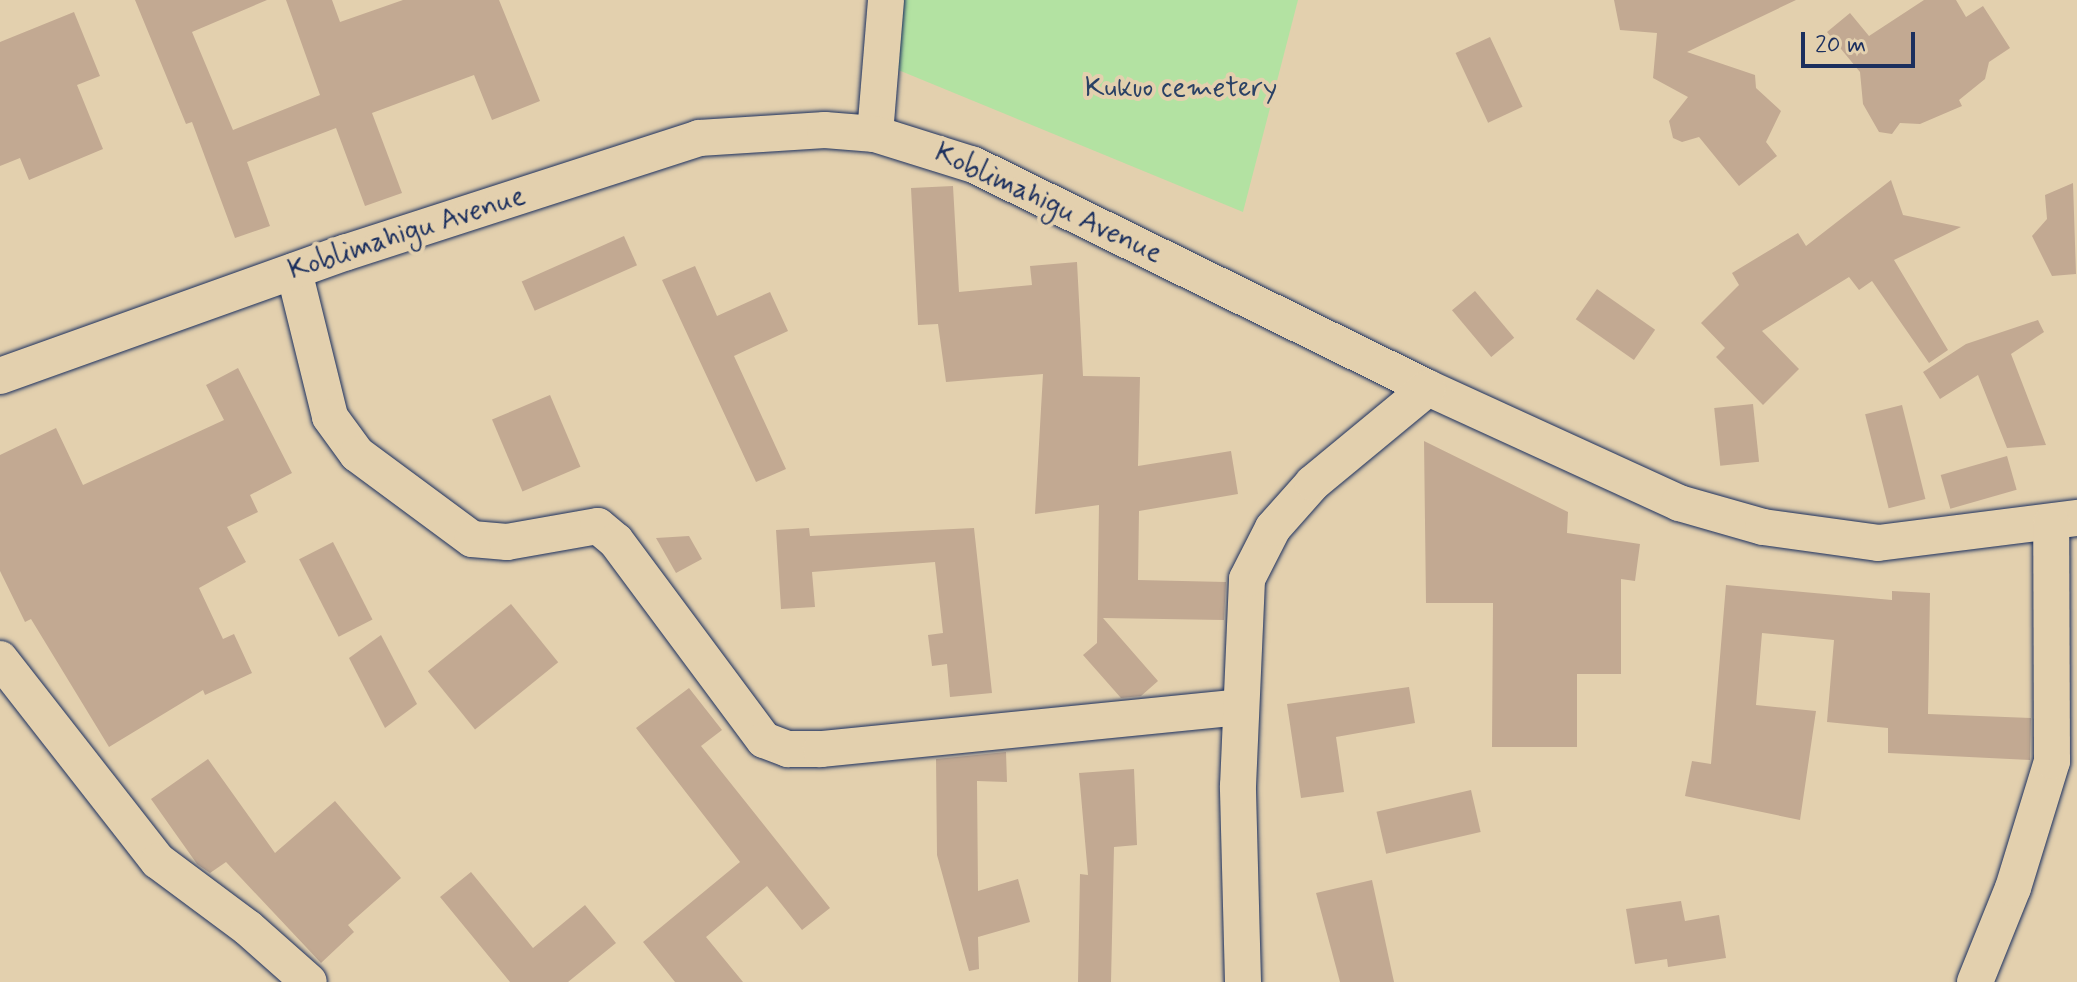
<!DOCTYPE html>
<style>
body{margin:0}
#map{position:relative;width:2077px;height:982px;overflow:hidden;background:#e3d0ae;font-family:Mynerve,sans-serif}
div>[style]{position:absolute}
.green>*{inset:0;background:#b3e2a2}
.building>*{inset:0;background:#c2a992;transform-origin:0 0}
.roads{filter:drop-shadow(0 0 2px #1b2f5e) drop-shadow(0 0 2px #1b2f5e)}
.minor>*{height:36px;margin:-18px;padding:0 18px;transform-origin:18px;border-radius:18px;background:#e3d0ae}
span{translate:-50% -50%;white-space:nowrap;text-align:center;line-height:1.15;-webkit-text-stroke:8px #e3d0ae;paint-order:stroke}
.park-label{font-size:28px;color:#2a4165}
.street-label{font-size:28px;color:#1b2f5e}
.scale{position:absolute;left:1801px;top:32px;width:114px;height:36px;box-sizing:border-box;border:4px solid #1b2f5e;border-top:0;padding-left:10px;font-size:24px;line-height:28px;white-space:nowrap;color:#1b2f5e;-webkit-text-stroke:6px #e3d0ae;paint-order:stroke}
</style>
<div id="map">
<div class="green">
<div style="clip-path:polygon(895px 0,1298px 0,1243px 212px,891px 67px)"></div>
</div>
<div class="building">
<div style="clip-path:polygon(135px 0,267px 0,192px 32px,233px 130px,320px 95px,286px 0,332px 0,340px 22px,403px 0,499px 0,540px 101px,492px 120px,474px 75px,372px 113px,402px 193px,365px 206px,336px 128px,247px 162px,270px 226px,235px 238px,192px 122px,186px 124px)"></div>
<div style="clip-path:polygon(1614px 0,1796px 0,1687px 52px,1755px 75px,1756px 88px,1781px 111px,1766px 142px,1777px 156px,1739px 186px,1699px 137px,1682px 142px,1673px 138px,1669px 121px,1688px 97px,1653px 78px,1657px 33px,1620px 30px)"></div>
<div style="clip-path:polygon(1924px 0,1956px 0,1966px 17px,1983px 6px,2010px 48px,1989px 62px,1985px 79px,1959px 100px,1962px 106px,1920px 124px,1900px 123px,1892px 134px,1879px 132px,1863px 104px,1860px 72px,1827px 32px,1850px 13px,1869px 36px)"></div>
<div style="clip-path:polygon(74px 12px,100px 76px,77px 85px,103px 149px,29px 180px,20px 158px,0 166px,0 42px)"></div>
<div style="left:1490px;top:37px;width:77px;height:38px;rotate:65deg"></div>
<div style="clip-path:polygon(1891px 180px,1903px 215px,1961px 227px,1894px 260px,1948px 350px,1929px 363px,1872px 281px,1859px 290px,1849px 277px,1762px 331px,1799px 369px,1763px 405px,1716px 357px,1725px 348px,1701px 323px,1739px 285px,1732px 273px,1798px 233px,1806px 246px)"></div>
<div style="clip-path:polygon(2073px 183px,2076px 274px,2052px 276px,2032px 236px,2047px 219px,2045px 195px)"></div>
<div style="clip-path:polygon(953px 186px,959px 292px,1032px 285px,1030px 266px,1077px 262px,1083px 376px,1140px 377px,1138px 466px,1231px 451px,1238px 494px,1139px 511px,1138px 580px,1226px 582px,1224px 620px,1103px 618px,1158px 681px,1141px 696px,1121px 698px,1083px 655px,1097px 643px,1099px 505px,1035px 514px,1043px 374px,946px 382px,938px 324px,918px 325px,911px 188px)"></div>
<div style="left:624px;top:236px;width:32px;height:112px;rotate:66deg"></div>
<div style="clip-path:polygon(695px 266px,717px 316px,770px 292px,788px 331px,734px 356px,786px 469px,756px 482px,662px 280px)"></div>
<div style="left:1597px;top:289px;width:71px;height:37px;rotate:35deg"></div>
<div style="left:1475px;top:291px;width:61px;height:30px;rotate:50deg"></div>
<div style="clip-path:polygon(2038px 320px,2044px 332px,2011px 354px,2046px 445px,2007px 448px,1978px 375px,1940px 399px,1923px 372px,1966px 344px)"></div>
<div style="clip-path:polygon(238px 368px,292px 473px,250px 495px,258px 512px,227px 527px,246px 562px,199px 588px,223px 639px,234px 634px,252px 673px,205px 695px,203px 690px,109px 747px,31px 619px,25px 622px,0 571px,0 455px,56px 428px,83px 485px,224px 420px,206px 385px)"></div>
<div style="left:550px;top:395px;width:78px;height:63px;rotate:67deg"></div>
<div style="left:1753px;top:404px;width:58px;height:39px;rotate:84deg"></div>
<div style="left:1902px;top:405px;width:97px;height:38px;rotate:76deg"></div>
<div style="clip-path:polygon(1424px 441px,1568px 512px,1567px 533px,1640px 544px,1635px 581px,1621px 579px,1621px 674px,1577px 674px,1577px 747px,1492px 747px,1493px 603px,1426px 603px)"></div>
<div style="left:2007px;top:456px;width:35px;height:69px;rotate:74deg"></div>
<div style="clip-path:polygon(809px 528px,810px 536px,974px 528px,992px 693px,950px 697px,947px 664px,932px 666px,928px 635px,943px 633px,935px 562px,812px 572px,815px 607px,781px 609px,776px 530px)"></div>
<div style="clip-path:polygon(689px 536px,702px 559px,676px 573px,656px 538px)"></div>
<div style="left:333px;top:542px;width:87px;height:38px;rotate:63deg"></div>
<div style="clip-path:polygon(1726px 585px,1892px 600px,1892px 591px,1930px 593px,1928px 714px,2031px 718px,2030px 760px,1888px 753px,1888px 728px,1827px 722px,1834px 640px,1762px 633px,1756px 705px,1816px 711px,1800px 820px,1685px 796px,1692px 761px,1711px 764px)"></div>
<div style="left:511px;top:604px;width:75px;height:107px;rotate:51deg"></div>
<div style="clip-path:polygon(381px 635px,417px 704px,385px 728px,349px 658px)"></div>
<div style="clip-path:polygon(1409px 687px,1415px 723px,1336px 737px,1344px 792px,1301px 798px,1287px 704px)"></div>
<div style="clip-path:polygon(689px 688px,722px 730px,701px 746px,830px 908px,802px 930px,767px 886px,706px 937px,743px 982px,675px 982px,643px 942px,740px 862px,636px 728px)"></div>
<div style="clip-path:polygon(1006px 752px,1007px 782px,977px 781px,978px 891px,1018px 879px,1030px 922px,978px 937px,979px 969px,969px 971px,937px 855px,936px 759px)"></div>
<div style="clip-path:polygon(208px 759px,275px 853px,335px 801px,401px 878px,348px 925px,354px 932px,321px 963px,226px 862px,210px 873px,197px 864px,151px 799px)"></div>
<div style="clip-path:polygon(1134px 769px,1137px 845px,1114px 847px,1111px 982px,1078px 982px,1080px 874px,1088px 875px,1079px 773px)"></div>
<div style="left:1471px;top:790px;width:43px;height:97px;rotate:77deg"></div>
<div style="clip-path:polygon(471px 872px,533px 948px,585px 905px,616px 943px,568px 982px,510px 982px,440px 897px)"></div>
<div style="clip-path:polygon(1372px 880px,1394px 982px,1340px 982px,1316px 893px)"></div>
<div style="clip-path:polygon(1681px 901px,1685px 921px,1719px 915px,1726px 958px,1668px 967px,1667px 959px,1635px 964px,1626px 909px)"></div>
</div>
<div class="roads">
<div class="minor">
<div style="left:875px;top:134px;width:134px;rotate:-85.3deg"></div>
<div style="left:294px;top:271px;width:150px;rotate:76.1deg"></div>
<div style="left:330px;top:417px;width:46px;rotate:53.9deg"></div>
<div style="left:357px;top:454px;width:143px;rotate:36.5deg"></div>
<div style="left:472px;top:539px;width:35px;rotate:5deg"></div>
<div style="left:507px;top:542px;width:92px;rotate:-10deg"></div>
<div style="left:598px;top:526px;width:23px;rotate:40deg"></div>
<div style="left:616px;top:541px;width:248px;rotate:53.4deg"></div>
<div style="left:764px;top:740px;width:26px;rotate:21deg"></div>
<div style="left:788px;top:749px;width:33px"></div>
<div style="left:821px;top:749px;width:421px;rotate:-5.7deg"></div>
<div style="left:0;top:376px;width:368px;rotate:-19.7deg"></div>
<div style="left:347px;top:252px;width:370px;rotate:-17.9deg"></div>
<div style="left:699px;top:138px;width:126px;rotate:-3.6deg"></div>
<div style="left:825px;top:130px;width:50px;rotate:4.6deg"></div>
<div style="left:875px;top:134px;width:104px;rotate:17.4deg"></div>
<div style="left:974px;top:165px;width:506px;rotate:26.16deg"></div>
<div style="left:1428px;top:388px;width:276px;rotate:24.6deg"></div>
<div style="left:1679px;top:503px;width:87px;rotate:15.9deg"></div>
<div style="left:1763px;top:527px;width:116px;rotate:7.9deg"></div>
<div style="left:1878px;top:543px;width:201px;rotate:-7.2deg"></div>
<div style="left:0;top:659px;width:256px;rotate:52deg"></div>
<div style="left:158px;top:861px;width:112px;rotate:36.7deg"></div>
<div style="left:248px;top:928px;width:81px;rotate:41.5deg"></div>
<div style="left:1243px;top:982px;width:196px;rotate:-91.5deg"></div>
<div style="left:1238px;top:786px;width:207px;rotate:-87.5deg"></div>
<div style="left:1247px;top:579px;width:57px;rotate:-63deg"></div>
<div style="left:1273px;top:528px;width:60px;rotate:-48.4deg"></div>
<div style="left:1313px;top:483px;width:149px;rotate:-39.6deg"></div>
<div style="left:1975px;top:982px;width:101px;rotate:-68deg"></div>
<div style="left:2013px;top:888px;width:133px;rotate:-72.9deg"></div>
<div style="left:2052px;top:761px;width:238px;rotate:-90.2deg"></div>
</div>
</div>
<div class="park-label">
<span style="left:1181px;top:89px">Kukuo cemetery</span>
</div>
<div class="street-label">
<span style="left:1048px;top:204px;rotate:25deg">Koblimahigu Avenue</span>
<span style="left:407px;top:234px;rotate:-18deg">Koblimahigu Avenue</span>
</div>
<div class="scale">20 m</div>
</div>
